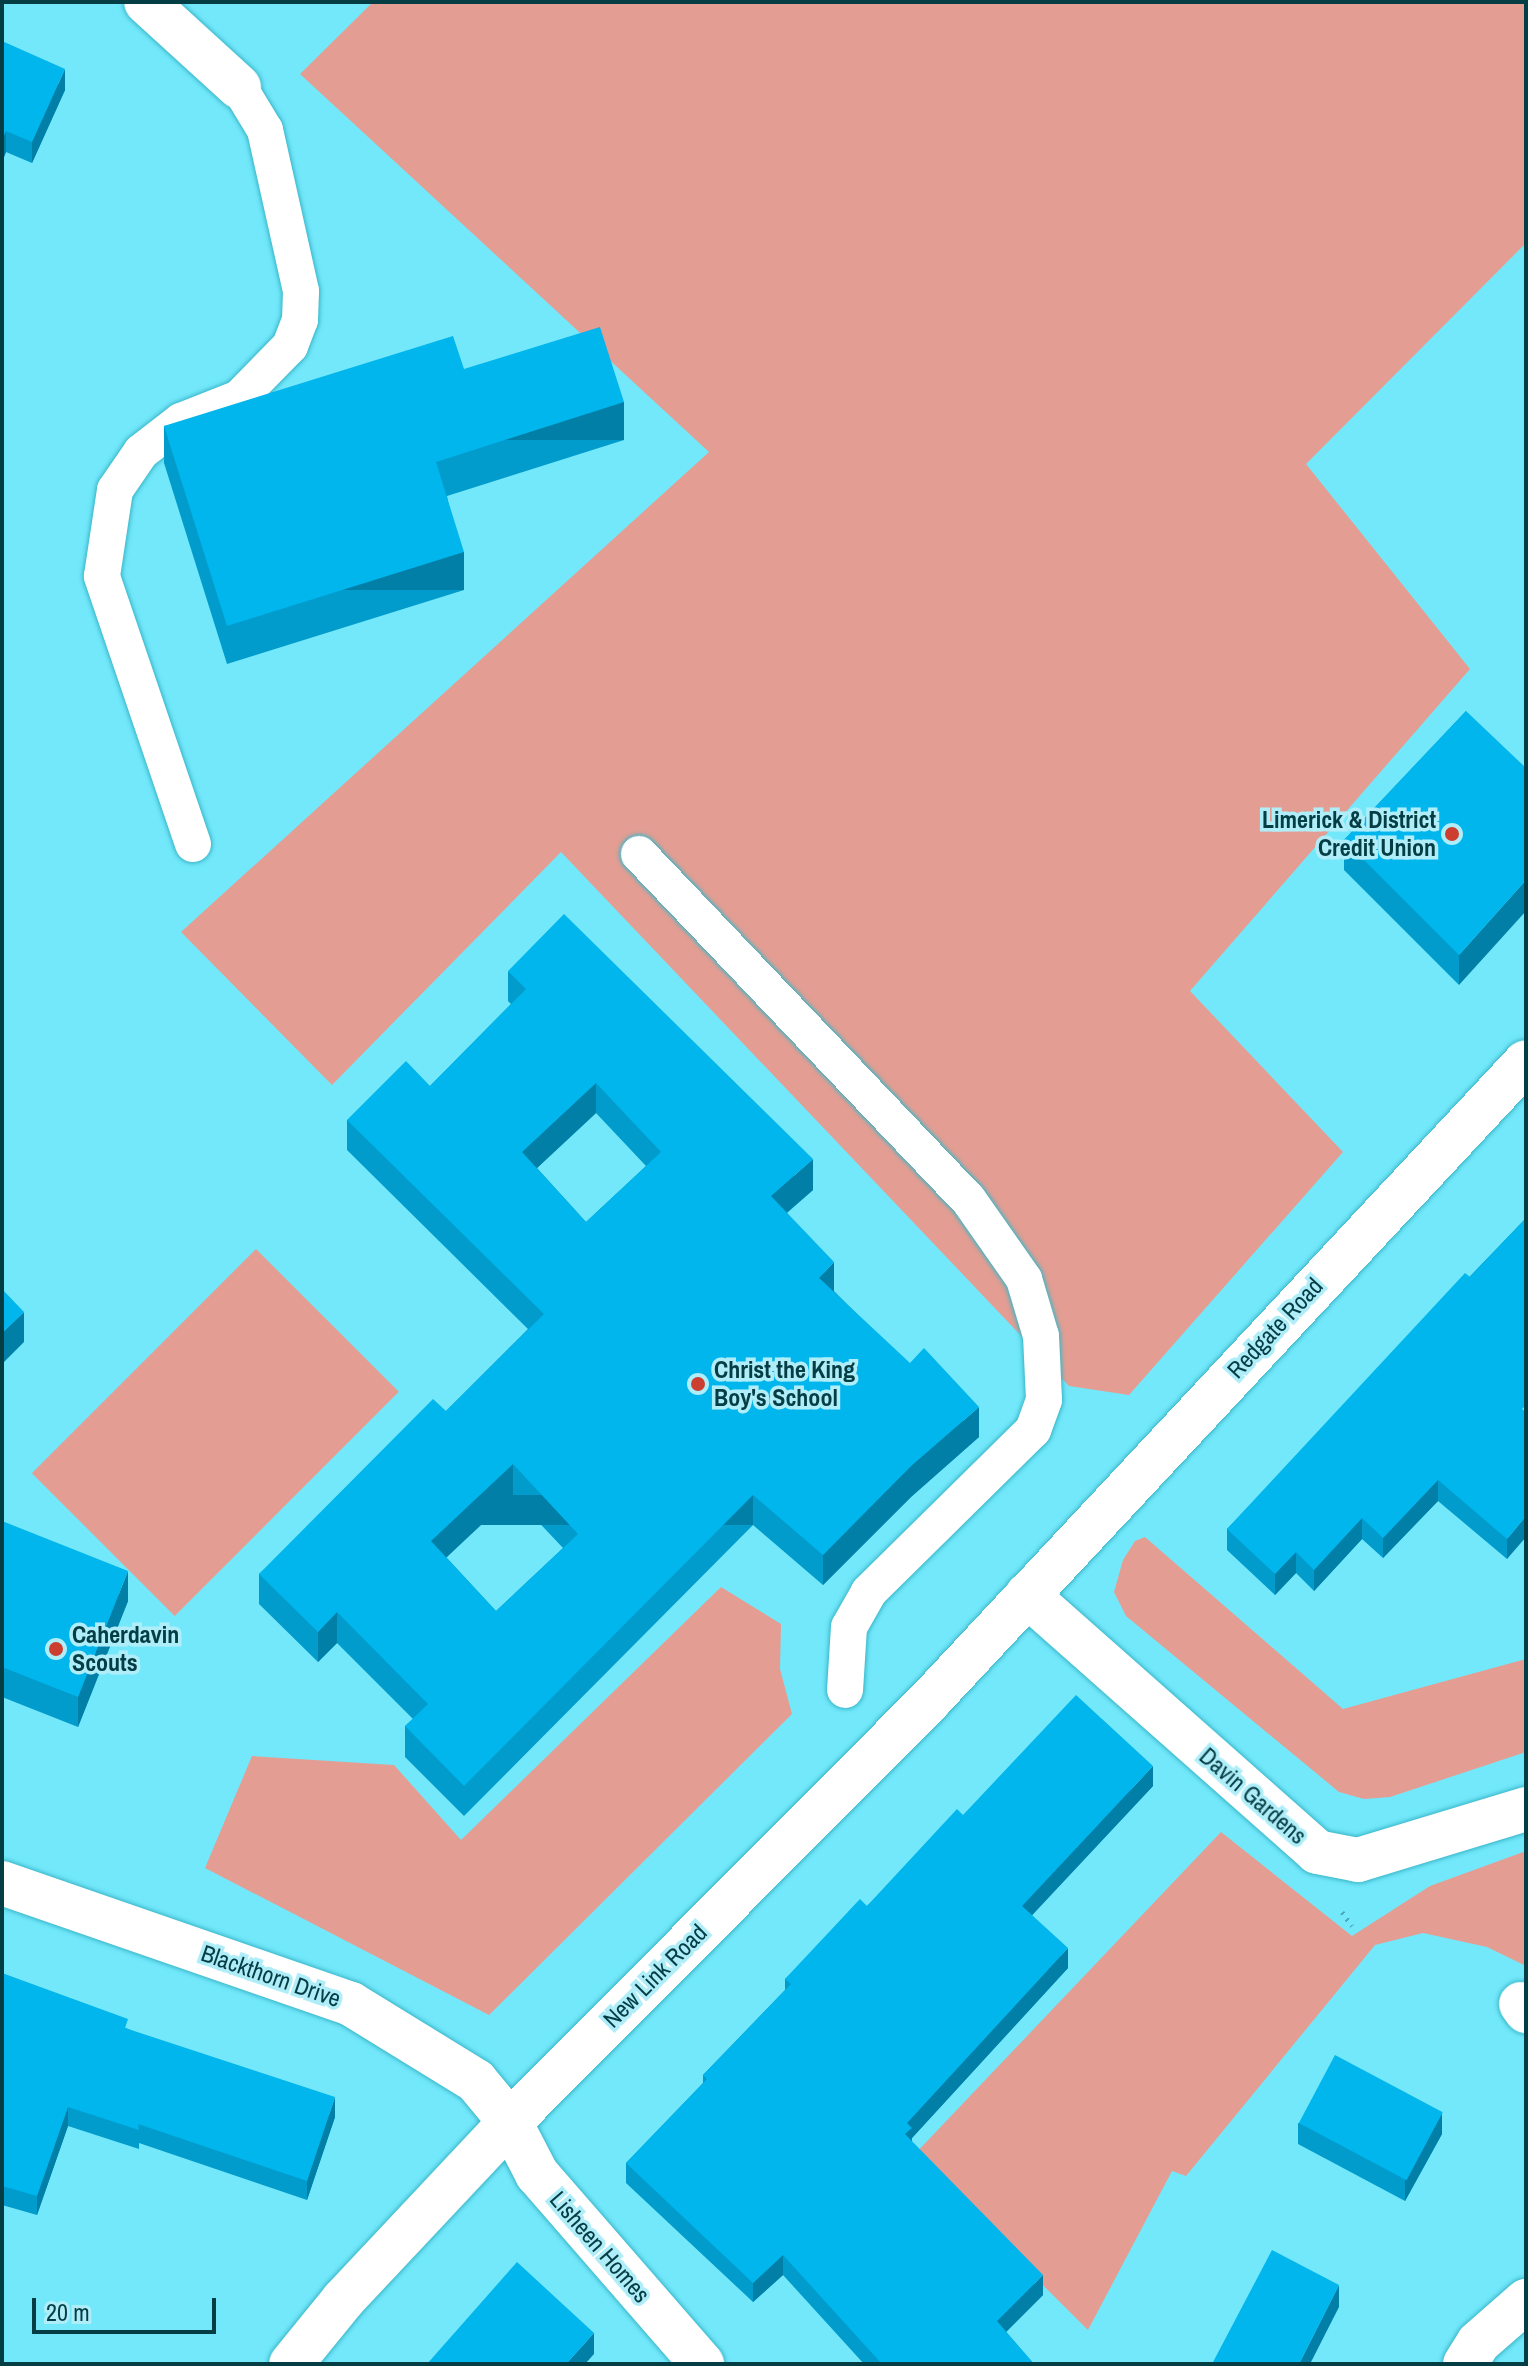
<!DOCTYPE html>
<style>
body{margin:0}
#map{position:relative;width:1528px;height:2366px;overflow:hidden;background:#73e8fb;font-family:"Archivo Narrow",sans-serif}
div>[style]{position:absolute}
.green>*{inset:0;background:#e49d92;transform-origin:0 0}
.path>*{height:5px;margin-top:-2.5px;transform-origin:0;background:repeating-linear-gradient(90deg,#4ba9b8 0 2px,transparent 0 8px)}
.roads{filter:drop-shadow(0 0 2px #39b6c8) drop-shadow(0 0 2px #39b6c8)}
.service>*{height:36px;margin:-18px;padding:0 18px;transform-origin:18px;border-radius:18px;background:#fff}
.minor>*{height:44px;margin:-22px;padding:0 22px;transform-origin:22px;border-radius:22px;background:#fff}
.wall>*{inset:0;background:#019ccc}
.shaded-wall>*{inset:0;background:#017fa6;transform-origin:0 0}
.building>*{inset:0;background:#01b5ed;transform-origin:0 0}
.dots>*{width:22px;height:22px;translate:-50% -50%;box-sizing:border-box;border:4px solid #afeef9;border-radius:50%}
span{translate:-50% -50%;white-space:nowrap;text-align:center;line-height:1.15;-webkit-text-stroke:7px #afeef9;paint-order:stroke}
.poi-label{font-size:24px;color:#053d45;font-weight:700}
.right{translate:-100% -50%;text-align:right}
.left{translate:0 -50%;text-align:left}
.street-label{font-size:24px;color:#053d45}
.frame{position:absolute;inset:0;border:4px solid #053d45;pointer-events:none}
.scale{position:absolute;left:32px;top:2298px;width:184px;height:36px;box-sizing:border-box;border:4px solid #053d45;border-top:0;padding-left:10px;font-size:24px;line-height:28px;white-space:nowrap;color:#053d45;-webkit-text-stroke:6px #afeef9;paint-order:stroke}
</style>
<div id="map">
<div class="green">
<div style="clip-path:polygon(373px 2px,1526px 2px,1526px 243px,1306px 464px,1470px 669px,1190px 991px,1343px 1152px,1129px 1395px,1069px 1386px,561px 852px,332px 1085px,181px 932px,709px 452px,300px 74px)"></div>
<div style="left:256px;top:1249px;width:202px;height:317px;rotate:45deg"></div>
<div style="clip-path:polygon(1145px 1537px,1343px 1709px,1526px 1659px,1526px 1752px,1390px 1797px,1364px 1799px,1339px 1792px,1126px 1616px,1114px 1592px,1123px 1560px,1135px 1541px)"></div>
<div style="clip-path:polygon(721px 1587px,781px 1624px,780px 1669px,792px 1714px,489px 2015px,205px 1868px,252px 1756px,394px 1765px,461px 1840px)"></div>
<div style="clip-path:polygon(1221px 1832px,1352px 1936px,1430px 1886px,1526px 1851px,1526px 1966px,1487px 1947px,1423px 1933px,1375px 1945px,1186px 2176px,1172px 2171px,1088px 2330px,913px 2156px)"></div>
</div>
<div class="path">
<div style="left:1342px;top:1912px;width:17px;rotate:54deg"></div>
<div style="left:62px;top:2364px;width:69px"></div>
</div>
<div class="roads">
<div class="service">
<div style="left:193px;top:844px;width:283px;rotate:-108.8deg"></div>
<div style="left:102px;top:576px;width:87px;rotate:-81.4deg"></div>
<div style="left:115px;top:490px;width:46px;rotate:-55.6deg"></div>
<div style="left:141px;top:452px;width:51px;rotate:-37.8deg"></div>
<div style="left:181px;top:421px;width:62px;rotate:-21.6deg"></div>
<div style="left:239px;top:398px;width:73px;rotate:-45.6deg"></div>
<div style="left:290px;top:346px;width:28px;rotate:-69deg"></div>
<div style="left:300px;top:320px;width:29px;rotate:-88deg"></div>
<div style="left:301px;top:291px;width:165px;rotate:-102.6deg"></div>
<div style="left:265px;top:130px;width:50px;rotate:-121.2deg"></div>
<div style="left:639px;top:854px;width:477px;rotate:46.4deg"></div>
<div style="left:968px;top:1199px;width:98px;rotate:55deg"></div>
<div style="left:1024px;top:1279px;width:59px;rotate:73.4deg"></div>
<div style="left:1041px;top:1336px;width:64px;rotate:87.3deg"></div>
<div style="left:1044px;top:1400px;width:32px;rotate:110deg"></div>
<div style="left:1033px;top:1430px;width:231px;rotate:135.4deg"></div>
<div style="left:869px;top:1592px;width:40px;rotate:119.7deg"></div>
<div style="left:849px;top:1627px;width:63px;rotate:93.6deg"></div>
</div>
<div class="minor">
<div style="left:146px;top:2px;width:126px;rotate:42.4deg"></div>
<div style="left:1027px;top:1595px;width:387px;rotate:41.5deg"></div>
<div style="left:1317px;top:1852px;width:42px;rotate:11deg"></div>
<div style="left:1358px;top:1860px;width:176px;rotate:-16.9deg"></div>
<div style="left:2px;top:1883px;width:369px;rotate:19.1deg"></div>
<div style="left:351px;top:2004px;width:147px;rotate:31.6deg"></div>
<div style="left:476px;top:2081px;width:53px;rotate:50.3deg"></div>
<div style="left:510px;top:2122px;width:59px;rotate:62.6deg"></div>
<div style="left:537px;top:2174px;width:252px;rotate:49deg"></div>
<div style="left:1521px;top:2004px;width:9px;rotate:54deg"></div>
<div style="left:291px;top:2364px;width:82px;rotate:-50.9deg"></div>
<div style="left:343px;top:2300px;width:244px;rotate:-46.8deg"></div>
<div style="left:510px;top:2122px;width:594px;rotate:-45.14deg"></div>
<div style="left:929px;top:1701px;width:874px;rotate:-46.95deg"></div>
<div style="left:1465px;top:2364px;width:25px;rotate:-58deg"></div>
<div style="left:1478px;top:2343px;width:64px;rotate:-41.2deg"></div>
</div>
</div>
<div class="wall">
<div style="clip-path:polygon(2px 41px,65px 90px,32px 163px,6px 152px,2px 162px)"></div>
<div style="clip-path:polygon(464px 369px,624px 440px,447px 496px,464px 590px,227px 664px,164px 463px,164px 426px)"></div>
<div style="clip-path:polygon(1466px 711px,1459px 985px,1344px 870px,1344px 840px)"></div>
<div style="clip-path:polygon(evenodd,508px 971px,813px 1190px,787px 1213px,834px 1291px,979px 1437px,911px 1497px,823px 1585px,753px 1525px,464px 1816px,405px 1757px,405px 1726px,413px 1719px,337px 1643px,318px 1662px,259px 1604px,259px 1574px,446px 1411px,528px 1329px,347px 1150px,347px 1120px,430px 1086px,511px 1004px,508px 1001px,508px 971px,596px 1113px,646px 1166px,586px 1222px,537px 1168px,596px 1113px,508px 971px,513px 1495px,563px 1548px,496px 1611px,446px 1557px,513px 1495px)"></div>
<div style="clip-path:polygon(1526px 1218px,1507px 1559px,1438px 1501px,1383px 1558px,1362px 1539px,1314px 1591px,1296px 1573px,1275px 1595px,1227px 1550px,1227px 1529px)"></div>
<div style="clip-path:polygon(2px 1521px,128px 1601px,78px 1727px,2px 1697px)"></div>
<div style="clip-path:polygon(1153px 1786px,1032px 1915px,1068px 1968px,912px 2138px,912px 2142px,1043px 2295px,1006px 2332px,1034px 2364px,864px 2364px,783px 2275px,753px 2302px,626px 2183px,626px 2163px,703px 2083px,703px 2075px,785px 1990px,785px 1979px,867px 1906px,963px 1815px)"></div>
<div style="clip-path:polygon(2px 1973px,128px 2029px,335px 2117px,307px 2200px,139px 2143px,139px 2149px,68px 2126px,37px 2215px,2px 2205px)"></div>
<div style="clip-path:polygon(1298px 2123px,1442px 2134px,1405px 2201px,1298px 2144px)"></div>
</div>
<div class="shaded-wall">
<div style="clip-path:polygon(65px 69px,65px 90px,32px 163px,32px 142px)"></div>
<div style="clip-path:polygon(6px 131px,6px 152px,2px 162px,2px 140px)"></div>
<div style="left:624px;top:402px;width:38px;height:197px;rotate:90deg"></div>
<div style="left:464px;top:552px;width:38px;height:248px;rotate:90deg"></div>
<div style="clip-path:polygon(1526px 880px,1526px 911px,1459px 985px,1459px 955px)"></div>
<div style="clip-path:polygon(596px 1083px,596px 1113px,522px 1182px,522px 1152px)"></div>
<div style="clip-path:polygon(813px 1159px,813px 1190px,771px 1226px,771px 1196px)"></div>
<div style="clip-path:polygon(834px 1262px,834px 1292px,819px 1278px)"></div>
<div style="clip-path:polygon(24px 1312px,24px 1342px,2px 1364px,2px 1333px)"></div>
<div style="clip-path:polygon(979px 1407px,979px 1437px,911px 1497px,823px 1585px,823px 1555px,911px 1466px)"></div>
<div style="clip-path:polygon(513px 1464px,513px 1495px,431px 1572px,431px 1541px)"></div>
<div style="clip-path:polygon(1438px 1480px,1438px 1501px,1383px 1558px,1383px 1538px)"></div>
<div style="left:753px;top:1495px;width:30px;height:410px;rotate:90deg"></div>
<div style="clip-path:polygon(1526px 1516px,1526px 1537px,1507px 1559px,1507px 1539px)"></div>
<div style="clip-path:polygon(1362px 1518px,1362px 1539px,1314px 1591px,1314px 1570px)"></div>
<div style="clip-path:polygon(1296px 1552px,1296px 1573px,1275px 1595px,1275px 1574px)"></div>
<div style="clip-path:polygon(128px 1571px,128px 1601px,78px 1727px,78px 1697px)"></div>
<div style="clip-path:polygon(337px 1612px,337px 1643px,318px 1662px,318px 1632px)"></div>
<div style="clip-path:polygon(1153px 1766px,1153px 1786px,1022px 1926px,1022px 1906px)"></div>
<div style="clip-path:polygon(1068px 1948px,1068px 1968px,912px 2138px,912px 2147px,905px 2134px,907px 2123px)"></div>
<div style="clip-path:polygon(335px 2097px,335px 2117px,307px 2200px,307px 2181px)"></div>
<div style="clip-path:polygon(68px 2107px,68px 2126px,37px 2215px,37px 2196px)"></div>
<div style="clip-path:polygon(1442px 2113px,1442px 2134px,1405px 2201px,1405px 2180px)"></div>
<div style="clip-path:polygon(783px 2255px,783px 2275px,753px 2302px,753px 2283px)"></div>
<div style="clip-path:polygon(1043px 2275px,1043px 2295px,997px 2341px,997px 2321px)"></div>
<div style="clip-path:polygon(1339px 2285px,1339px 2307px,1310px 2364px,1299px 2364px)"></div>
<div style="clip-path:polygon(594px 2333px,594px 2354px,585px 2364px,566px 2364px)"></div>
</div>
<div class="building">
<div style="clip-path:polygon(2px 41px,65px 69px,32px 142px,6px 131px,2px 140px)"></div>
<div style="clip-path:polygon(600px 327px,624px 402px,436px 462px,464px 552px,227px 626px,164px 426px,453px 336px,464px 369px)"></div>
<div style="clip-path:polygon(1466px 711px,1526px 768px,1526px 880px,1459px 955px,1344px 840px)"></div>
<div style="clip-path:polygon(evenodd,564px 914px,813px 1159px,771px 1196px,834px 1262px,819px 1278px,910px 1363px,924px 1348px,979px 1407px,911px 1466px,823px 1555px,753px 1495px,464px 1786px,405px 1726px,428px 1704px,337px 1612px,318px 1632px,259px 1574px,433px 1399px,446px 1411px,544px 1314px,347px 1120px,406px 1061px,430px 1086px,526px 989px,508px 971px,564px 914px,596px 1083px,661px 1152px,586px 1222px,522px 1152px,596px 1083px,564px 914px,513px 1464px,578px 1534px,496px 1611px,431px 1541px,513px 1464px)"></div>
<div style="clip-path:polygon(1526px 1218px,1526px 1405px,1522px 1409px,1526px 1412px,1526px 1516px,1507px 1539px,1438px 1480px,1383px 1538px,1362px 1518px,1314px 1570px,1296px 1552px,1275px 1574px,1227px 1529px,1465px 1273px,1470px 1277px)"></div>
<div style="clip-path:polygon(2px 1289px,24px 1312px,2px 1333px)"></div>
<div style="clip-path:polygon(2px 1521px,128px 1571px,78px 1697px,2px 1667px)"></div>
<div style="clip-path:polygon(1076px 1695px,1153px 1766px,1022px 1906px,1068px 1948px,907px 2123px,912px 2128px,905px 2134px,1043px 2275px,997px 2321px,1034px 2364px,882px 2364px,783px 2255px,753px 2283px,626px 2163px,707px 2079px,703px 2075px,791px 1984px,785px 1979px,860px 1899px,867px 1906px,957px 1809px,963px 1815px)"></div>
<div style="clip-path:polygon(2px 1973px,128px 2019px,125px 2028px,335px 2097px,307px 2181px,138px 2124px,139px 2130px,68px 2107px,37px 2196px,2px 2186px)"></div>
<div style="left:1335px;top:2055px;width:122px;height:77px;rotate:28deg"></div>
<div style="clip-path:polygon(1272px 2250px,1339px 2285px,1299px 2364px,1212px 2364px)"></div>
<div style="clip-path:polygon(517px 2262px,594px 2333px,566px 2364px,427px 2364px)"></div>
</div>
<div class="dots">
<div style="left:1452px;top:834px;background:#cb3e30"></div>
<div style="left:698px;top:1384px;background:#cb3e30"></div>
<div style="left:56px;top:1649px;background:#cb3e30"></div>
</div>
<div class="poi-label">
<span class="right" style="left:1436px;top:834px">Limerick &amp; District<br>Credit Union</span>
<span class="left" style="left:714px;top:1384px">Christ the King<br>Boy's School</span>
<span class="left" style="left:72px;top:1649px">Caherdavin<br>Scouts</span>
</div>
<div class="street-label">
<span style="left:1275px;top:1328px;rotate:-47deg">Redgate Road</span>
<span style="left:1253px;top:1796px;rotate:41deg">Davin Gardens</span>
<span style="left:271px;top:1976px;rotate:19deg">Blackthorn Drive</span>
<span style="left:655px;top:1976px;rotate:-45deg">New Link Road</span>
<span style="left:600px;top:2247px;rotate:49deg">Lisheen Homes</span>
</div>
<div class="frame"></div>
<div class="scale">20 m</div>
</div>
